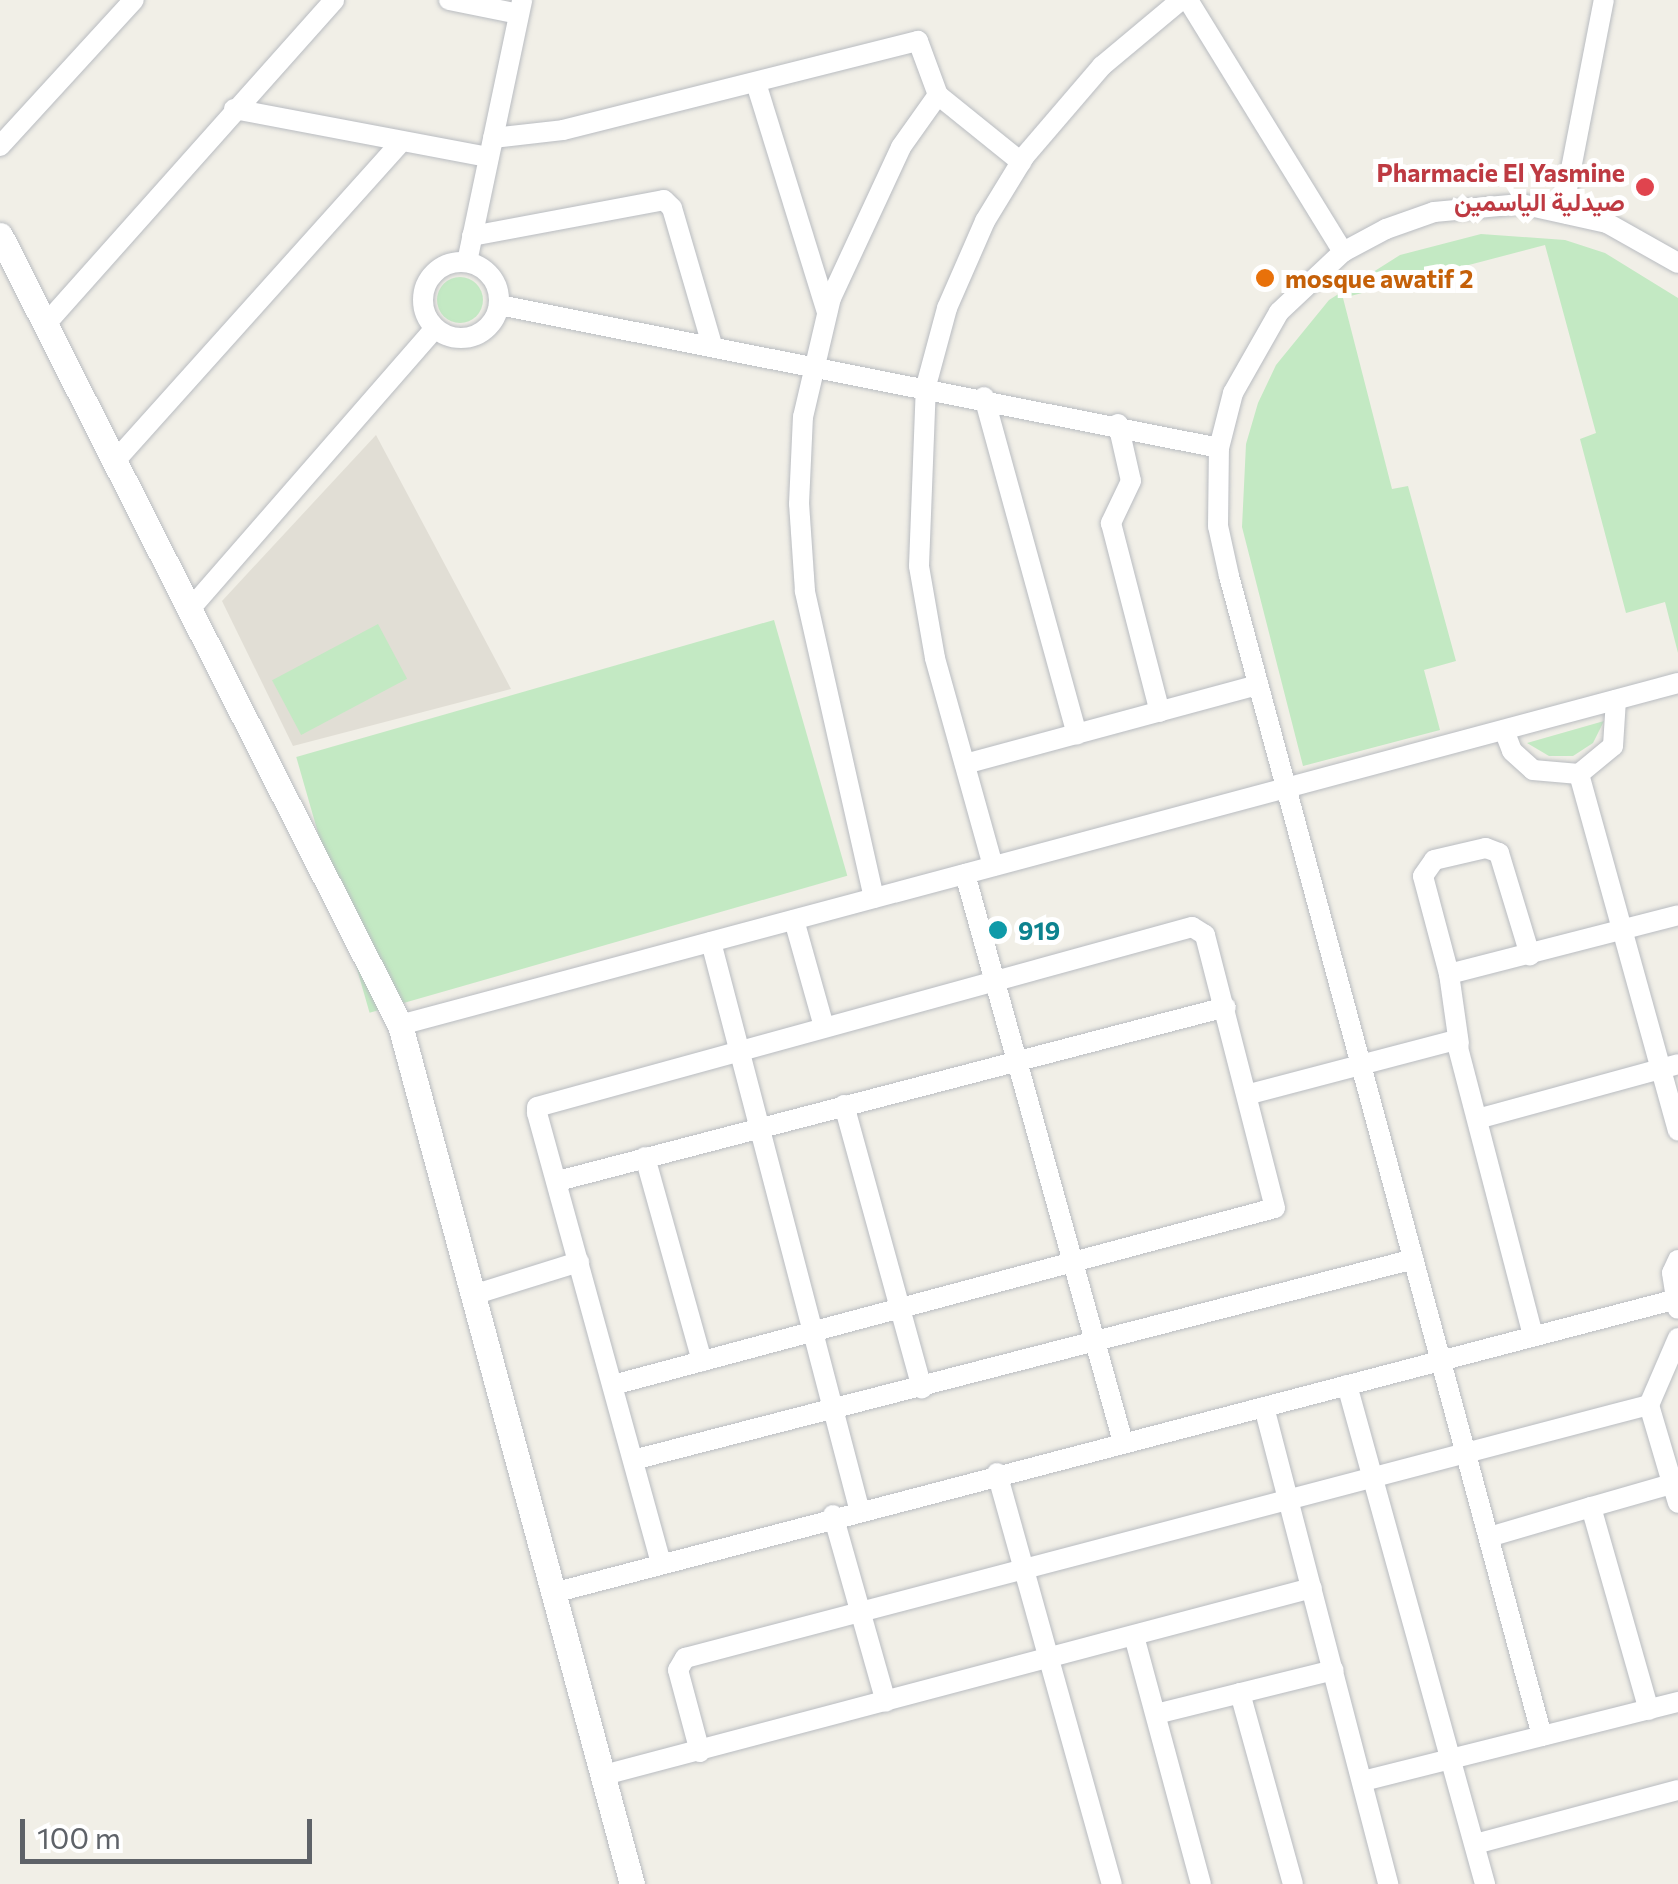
<!DOCTYPE html>
<meta charset="utf-8">
<style>
body{margin:0}
#map{position:relative;width:1678px;height:1884px;overflow:hidden;background:#f1efe7;font-family:Commissioner,Vazirmatn,sans-serif}
div>[style]{position:absolute}
.education>*{inset:0;background:#e1ded5}
.green>*{inset:0;background:#c3e9c3;transform-origin:0 0}
.round{border-radius:50%}
.roads{filter:drop-shadow(0 0 2px #b9bcc1) drop-shadow(0 0 2px #b9bcc1)}
.minor>*{height:20px;margin:-10px;padding:0 10px;transform-origin:10px;border-radius:10px;background:#fff}
.minor>.ring{margin:-10px;padding:0;box-sizing:content-box;background:none;border:20px solid #fff;border-radius:50%}
.tertiary>*{height:25px;margin:-12.5px;padding:0 12.5px;transform-origin:12.5px;border-radius:12.5px;background:#fff}
.dots>*{width:28px;height:28px;translate:-50% -50%;box-sizing:border-box;border:5px solid #fff;border-radius:50%}
span{translate:-50% -50%;white-space:nowrap;text-align:center;line-height:1.15;-webkit-text-stroke:10px #fff;paint-order:stroke}
.health-label{font-size:25px;color:#be3a42;font-weight:700}
.right{translate:-100% -50%;text-align:right}
.food-label{font-size:25px;color:#c56008;font-weight:700}
.left{translate:0 -50%;text-align:left}
.culture-label{font-size:25px;color:#0d838f;font-weight:700}
.scale{position:absolute;left:20px;top:1819px;width:292px;height:45px;box-sizing:border-box;border:5px solid #5e6268;border-top:0;padding-left:12px;font-size:30px;line-height:35px;white-space:nowrap;color:#5e6268;-webkit-text-stroke:8px #fff;paint-order:stroke}
</style>
<div id="map">
<div class="education">
<div style="clip-path:polygon(376px 435px,511px 689px,293px 746px,222px 601px)"></div>
</div>
<div class="green">
<div style="clip-path:polygon(1481px 234px,1565px 240px,1605px 253px,1678px 298px,1678px 653px,1665px 602px,1626px 613px,1580px 439px,1596px 433px,1545px 245px,1343px 298px,1392px 489px,1408px 486px,1456px 661px,1424px 670px,1440px 730px,1303px 766px,1242px 527px,1246px 444px,1258px 403px,1276px 365px,1329px 300px,1400px 255px)"></div>
<div class="round" style="left:437px;top:277px;width:46px;height:46px"></div>
<div style="left:774px;top:620px;width:266px;height:497px;rotate:74deg"></div>
<div style="left:378px;top:624px;width:62px;height:120px;rotate:62deg"></div>
<div style="clip-path:polygon(1604px 721px,1593px 743px,1573px 756px,1549px 756px,1527px 743px)"></div>
</div>
<div class="roads">
<div class="minor">
<div style="left:449px;top:0;width:71px;rotate:11.3deg"></div>
<div style="left:1188px;top:0;width:296px;rotate:58.4deg"></div>
<div style="left:756px;top:83px;width:240px;rotate:72.8deg"></div>
<div style="left:234px;top:109px;width:259px;rotate:10.7deg"></div>
<div style="left:493px;top:138px;width:70px;rotate:-6.5deg"></div>
<div style="left:563px;top:130px;width:366px;rotate:-14.1deg"></div>
<div style="left:918px;top:41px;width:58px;rotate:69.7deg"></div>
<div style="left:938px;top:95px;width:107px;rotate:38.9deg"></div>
<div style="left:0;top:146px;width:198px;rotate:-47.5deg"></div>
<div style="left:1563px;top:210px;width:214px;rotate:-79deg"></div>
<div style="left:472px;top:236px;width:195px;rotate:-10.6deg"></div>
<div style="left:664px;top:200px;width:11px;rotate:45deg"></div>
<div style="left:672px;top:208px;width:143px;rotate:73.7deg"></div>
<div class="ring" style="left:423px;top:262px;width:56px;height:56px"></div>
<div style="left:467px;top:262px;width:268px;rotate:-78.1deg"></div>
<div style="left:499px;top:305px;width:734px;rotate:11.23deg"></div>
<div style="left:44px;top:326px;width:436px;rotate:-48.3deg"></div>
<div style="left:984px;top:397px;width:350px;rotate:74.6deg"></div>
<div style="left:1118px;top:424px;width:58px;rotate:77.2deg"></div>
<div style="left:1131px;top:481px;width:47px;rotate:115.5deg"></div>
<div style="left:1111px;top:523px;width:195px;rotate:75.5deg"></div>
<div style="left:115px;top:461px;width:428px;rotate:-48.1deg"></div>
<div style="left:191px;top:608px;width:371px;rotate:-48.9deg"></div>
<div style="left:1504px;top:730px;width:22px;rotate:69deg"></div>
<div style="left:1512px;top:751px;width:28px;rotate:42deg"></div>
<div style="left:1533px;top:770px;width:46px;rotate:5deg"></div>
<div style="left:1579px;top:774px;width:44px;rotate:-39.5deg"></div>
<div style="left:1613px;top:746px;width:46px;rotate:-86.3deg"></div>
<div style="left:965px;top:764px;width:303px;rotate:-15.1deg"></div>
<div style="left:1579px;top:774px;width:370px;rotate:74.5deg"></div>
<div style="left:993px;top:866px;width:216px;rotate:-105.6deg"></div>
<div style="left:935px;top:658px;width:93px;rotate:-99.9deg"></div>
<div style="left:919px;top:566px;width:180px;rotate:-87.8deg"></div>
<div style="left:926px;top:386px;width:81px;rotate:-74.9deg"></div>
<div style="left:947px;top:308px;width:95px;rotate:-66.4deg"></div>
<div style="left:985px;top:221px;width:75px;rotate:-58.6deg"></div>
<div style="left:1024px;top:157px;width:120px;rotate:-49.4deg"></div>
<div style="left:1102px;top:66px;width:103px;rotate:-39.9deg"></div>
<div style="left:965px;top:874px;width:590px;rotate:74.46deg"></div>
<div style="left:874px;top:898px;width:315px;rotate:-102.7deg"></div>
<div style="left:805px;top:591px;width:87px;rotate:-93.9deg"></div>
<div style="left:799px;top:504px;width:87px;rotate:-87.4deg"></div>
<div style="left:803px;top:417px;width:122px;rotate:-76.8deg"></div>
<div style="left:831px;top:298px;width:166px;rotate:-65.1deg"></div>
<div style="left:901px;top:147px;width:64px;rotate:-54.6deg"></div>
<div style="left:794px;top:920px;width:111px;rotate:74.3deg"></div>
<div style="left:711px;top:942px;width:585px;rotate:75.35deg"></div>
<div style="left:1449px;top:974px;width:101px;rotate:-104.9deg"></div>
<div style="left:1423px;top:876px;width:19px;rotate:-55deg"></div>
<div style="left:1434px;top:860px;width:53px;rotate:-13deg"></div>
<div style="left:1486px;top:848px;width:14px;rotate:21deg"></div>
<div style="left:1499px;top:853px;width:107px;rotate:73.1deg"></div>
<div style="left:400px;top:1025px;width:1323px;rotate:-14.98deg"></div>
<div style="left:1459px;top:1044px;width:71px;rotate:-98.1deg"></div>
<div style="left:1449px;top:974px;width:236px;rotate:-14.4deg"></div>
<div style="left:1250px;top:1094px;width:213px;rotate:-14.7deg"></div>
<div style="left:1456px;top:1040px;width:305px;rotate:75.4deg"></div>
<div style="left:844px;top:1105px;width:294px;rotate:74.6deg"></div>
<div style="left:1481px;top:1118px;width:204px;rotate:-15.3deg"></div>
<div style="left:645px;top:1157px;width:212px;rotate:74.4deg"></div>
<div style="left:558px;top:1181px;width:690px;rotate:-14.6deg"></div>
<div style="left:1678px;top:1260px;width:14px;rotate:115deg"></div>
<div style="left:1672px;top:1273px;width:36px;rotate:81deg"></div>
<div style="left:476px;top:1294px;width:108px;rotate:-17.3deg"></div>
<div style="left:613px;top:1385px;width:685px;rotate:-14.97deg"></div>
<div style="left:1275px;top:1208px;width:282px;rotate:-104.4deg"></div>
<div style="left:1205px;top:935px;width:15px;rotate:-148deg"></div>
<div style="left:1192px;top:927px;width:679px;rotate:164.63deg"></div>
<div style="left:537px;top:1107px;width:6px;rotate:90deg"></div>
<div style="left:537px;top:1113px;width:467px;rotate:74.6deg"></div>
<div style="left:1347px;top:1385px;width:518px;rotate:74.54deg"></div>
<div style="left:1649px;top:1405px;width:102px;rotate:73.5deg"></div>
<div style="left:1264px;top:1407px;width:493px;rotate:75.4deg"></div>
<div style="left:633px;top:1460px;width:806px;rotate:-14.43deg"></div>
<div style="left:997px;top:1473px;width:427px;rotate:74.4deg"></div>
<div style="left:1591px;top:1507px;width:84px;rotate:-15.9deg"></div>
<div style="left:833px;top:1515px;width:194px;rotate:74.2deg"></div>
<div style="left:1489px;top:1537px;width:106px;rotate:-16.4deg"></div>
<div style="left:1591px;top:1507px;width:211px;rotate:74.1deg"></div>
<div style="left:557px;top:1592px;width:1154px;rotate:-14.66deg"></div>
<div style="left:1134px;top:1636px;width:257px;rotate:74.9deg"></div>
<div style="left:1240px;top:1693px;width:198px;rotate:74.5deg"></div>
<div style="left:1156px;top:1714px;width:183px;rotate:-13.9deg"></div>
<div style="left:1542px;top:1736px;width:1201px;rotate:-105.1deg"></div>
<div style="left:1229px;top:576px;width:51px;rotate:-102.4deg"></div>
<div style="left:1218px;top:526px;width:78px;rotate:-89.3deg"></div>
<div style="left:1219px;top:448px;width:57px;rotate:-75.7deg"></div>
<div style="left:1233px;top:393px;width:93px;rotate:-60.4deg"></div>
<div style="left:1279px;top:312px;width:88px;rotate:-43.2deg"></div>
<div style="left:1343px;top:252px;width:49px;rotate:-28.1deg"></div>
<div style="left:1386px;top:229px;width:51px;rotate:-19.5deg"></div>
<div style="left:1434px;top:212px;width:87px;rotate:-5.3deg"></div>
<div style="left:1521px;top:204px;width:88px;rotate:12.5deg"></div>
<div style="left:1607px;top:223px;width:81px;rotate:29.4deg"></div>
<div style="left:700px;top:1752px;width:85px;rotate:-105deg"></div>
<div style="left:678px;top:1670px;width:14px;rotate:-60deg"></div>
<div style="left:685px;top:1658px;width:997px;rotate:-14.71deg"></div>
<div style="left:1649px;top:1405px;width:73px;rotate:-66.6deg"></div>
<div style="left:604px;top:1775px;width:732px;rotate:-14.8deg"></div>
<div style="left:1363px;top:1781px;width:325px;rotate:-14.1deg"></div>
<div style="left:1475px;top:1844px;width:210px;rotate:-14.9deg"></div>
</div>
<div class="tertiary">
<div style="left:0;top:235px;width:885px;rotate:63.15deg"></div>
<div style="left:400px;top:1025px;width:890px;rotate:74.89deg"></div>
</div>
</div>
<div class="dots">
<div style="left:1645px;top:187px;background:#e0444e"></div>
<div style="left:1265px;top:278px;background:#e8710a"></div>
<div style="left:998px;top:930px;background:#0f9aa8"></div>
</div>
<div class="health-label">
<span class="right" style="left:1625px;top:187px">Pharmacie El Yasmine<br>صيدلية الياسمين</span>
</div>
<div class="food-label">
<span class="left" style="left:1285px;top:278px">mosque awatif 2</span>
</div>
<div class="culture-label">
<span class="left" style="left:1018px;top:930px">919</span>
</div>
<div class="scale">100 m</div>
</div>
